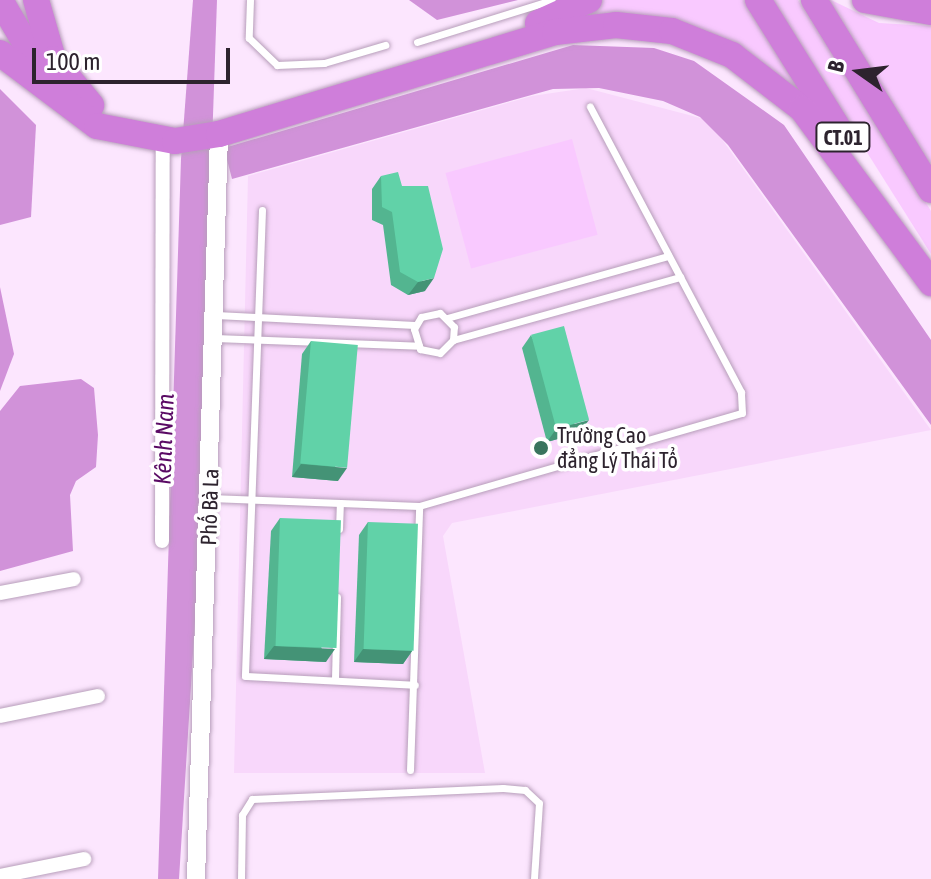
<!DOCTYPE html>
<meta charset="utf-8">
<style>
body{margin:0}
#map{position:relative;width:931px;height:879px;overflow:hidden;background:#fce6fe;font-family:"Asap Condensed",sans-serif}
div>[style]{position:absolute}
.built>*{inset:0;background:#f8d7fb}
.green>*{inset:0;background:#f9c9ff;transform-origin:0 0}
.water>*{inset:0;background:#d192d9}
.roads{filter:drop-shadow(0 0 2px #b79eba) drop-shadow(0 0 2px #b79eba)}
.service>*{height:7px;margin:-3.5px;padding:0 3.5px;transform-origin:3.5px;border-radius:3.5px;background:#fff}
.minor>*{height:14px;margin:-7px;padding:0 7px;transform-origin:7px;border-radius:7px;background:#fff}
.tertiary>*{height:18px;margin:-9px;padding:0 9px;transform-origin:9px;border-radius:9px;background:#fff}
.motorway>*{height:26px;margin:-13px;padding:0 13px;transform-origin:13px;border-radius:13px;background:#cf7eda}
.wall>*{inset:0;background:#53b590}
.shaded-wall>*{inset:0;background:#449376}
.building>*{inset:0;background:#61d2a8;transform-origin:0 0}
.dots>*{width:22px;height:22px;translate:-50% -50%;box-sizing:border-box;border:4px solid #fff;border-radius:50%}
span{translate:-50% -50%;white-space:nowrap;text-align:center;line-height:1.15;-webkit-text-stroke:7px #fff;paint-order:stroke}
.shield-label span{padding:2px 6px;background:#fff;border:2px solid;border-radius:6px;-webkit-text-stroke-width:0}
.shield-label{font-size:20px;color:#2d232e;font-weight:700}
.poi-label{font-size:22px;color:#2d232e}
.left{translate:0 -50%;text-align:left}
.street-label{font-size:22px;color:#2d232e}
.water-label{font-size:24px;color:#5a0a64;font-style:italic}
.north{position:absolute;left:819px;top:32px;width:80px;height:80px;-webkit-text-stroke:6px #fff;paint-order:stroke;rotate:284deg;font-size:22px;font-weight:700;line-height:32px;text-align:center;color:#2d232e}
.north::after{content:'';display:block;margin:auto;width:28px;height:36px;background:#2d232e;clip-path:polygon(50% 0,100% 100%,50% 72%,0 100%)}
.scale{position:absolute;left:32px;top:48px;width:198px;height:36px;box-sizing:border-box;border:4px solid #2d232e;border-top:0;padding-left:10px;font-size:24px;line-height:28px;white-space:nowrap;color:#2d232e;-webkit-text-stroke:6px #fff;paint-order:stroke}
</style>
<div id="map">
<div class="built">
<div style="clip-path:polygon(586px 88px,708px 120px,931px 430px,452px 523px,443px 536px,485px 773px,234px 773px,248px 176px,532px 96px)"></div>
</div>
<div class="green">
<div style="clip-path:polygon(601px 0,746px 0,807px 97px,739px 50px,574px 23px)"></div>
<div style="clip-path:polygon(771px 0,798px 0,931px 211px,931px 254px)"></div>
<div style="clip-path:polygon(809px 0,831px 0,879px 23px,931px 26px,931px 191px)"></div>
<div style="left:572px;top:139px;width:99px;height:131px;rotate:75deg"></div>
</div>
<div class="water">
<div style="clip-path:polygon(193px 0,217px 0,196px 605px,179px 879px,158px 879px,181px 159px)"></div>
<div style="clip-path:polygon(409px 0,518px 0,437px 20px)"></div>
<div style="clip-path:polygon(573px 45px,654px 48px,694px 61px,784px 125px,931px 340px,931px 425px,728px 145px,700px 117px,663px 101px,599px 88px,553px 89px,232px 179px,224px 148px)"></div>
<div style="clip-path:polygon(0 89px,36px 125px,31px 217px,0 225px)"></div>
<div style="clip-path:polygon(0 287px,14px 354px,0 391px)"></div>
<div style="clip-path:polygon(81px 379px,94px 388px,98px 435px,96px 467px,76px 481px,70px 495px,73px 551px,0 571px,0 411px,20px 386px)"></div>
</div>
<div class="roads">
<div class="service">
<div style="left:250px;top:0;width:38px;rotate:92deg"></div>
<div style="left:249px;top:38px;width:39px;rotate:44deg"></div>
<div style="left:277px;top:65px;width:47px;rotate:-2.4deg"></div>
<div style="left:324px;top:63px;width:64px;rotate:-16.4deg"></div>
<div style="left:417px;top:42px;width:141px;rotate:-17.3deg"></div>
<div style="left:262px;top:210px;width:466px;rotate:92.1deg"></div>
<div style="left:245px;top:676px;width:170px;rotate:3deg"></div>
<div style="left:216px;top:315px;width:199px;rotate:2.9deg"></div>
<div style="left:447px;top:318px;width:230px;rotate:-15.7deg"></div>
<div style="left:215px;top:338px;width:204px;rotate:2.2deg"></div>
<div style="left:453px;top:340px;width:13px;rotate:-86deg"></div>
<div style="left:454px;top:327px;width:20px;rotate:-135deg"></div>
<div style="left:440px;top:313px;width:19px;rotate:168deg"></div>
<div style="left:421px;top:317px;width:14px;rotate:120deg"></div>
<div style="left:414px;top:329px;width:21px;rotate:73deg"></div>
<div style="left:420px;top:349px;width:20px;rotate:11deg"></div>
<div style="left:440px;top:353px;width:18px;rotate:-45deg"></div>
<div style="left:453px;top:340px;width:236px;rotate:-15.5deg"></div>
<div style="left:210px;top:498px;width:209px;rotate:2.2deg"></div>
<div style="left:419px;top:506px;width:336px;rotate:-16.1deg"></div>
<div style="left:742px;top:413px;width:21px;rotate:-93deg"></div>
<div style="left:741px;top:392px;width:323px;rotate:-117.9deg"></div>
<div style="left:339px;top:529px;width:26px;rotate:-88deg"></div>
<div style="left:335px;top:679px;width:82px;rotate:-88.6deg"></div>
<div style="left:410px;top:770px;width:264px;rotate:-88deg"></div>
<div style="left:241px;top:879px;width:64px;rotate:-89.1deg"></div>
<div style="left:242px;top:815px;width:19px;rotate:-58deg"></div>
<div style="left:252px;top:799px;width:251px;rotate:-2.5deg"></div>
<div style="left:503px;top:788px;width:22px;rotate:5deg"></div>
<div style="left:525px;top:790px;width:19px;rotate:43deg"></div>
<div style="left:539px;top:803px;width:76px;rotate:93.8deg"></div>
</div>
<div class="minor">
<div style="left:162px;top:541px;width:400px;rotate:-89.9deg"></div>
<div style="left:0;top:593px;width:75px;rotate:-10.7deg"></div>
<div style="left:0;top:716px;width:100px;rotate:-11.5deg"></div>
<div style="left:0;top:876px;width:86px;rotate:-11.4deg"></div>
</div>
<div class="tertiary">
<div style="left:196px;top:879px;width:745px;rotate:-88.23deg"></div>
</div>
<div class="motorway">
<div style="left:0;top:0;width:85px;rotate:59.5deg"></div>
<div style="left:36px;top:0;width:61px;rotate:73.9deg"></div>
<div style="left:53px;top:59px;width:60px;rotate:50.4deg"></div>
<div style="left:758px;top:0;width:160px;rotate:58deg"></div>
<div style="left:814px;top:0;width:223px;rotate:58.4deg"></div>
<div style="left:865px;top:0;width:67px;rotate:10.3deg"></div>
<div style="left:538px;top:23px;width:56px;rotate:-24.3deg"></div>
<div style="left:0;top:53px;width:121px;rotate:37deg"></div>
<div style="left:97px;top:126px;width:79px;rotate:10.9deg"></div>
<div style="left:175px;top:141px;width:45px;rotate:-9deg"></div>
<div style="left:219px;top:134px;width:351px;rotate:-16.9deg"></div>
<div style="left:555px;top:32px;width:61px;rotate:-6.5deg"></div>
<div style="left:616px;top:25px;width:56px;rotate:6.1deg"></div>
<div style="left:672px;top:31px;width:65px;rotate:21.8deg"></div>
<div style="left:732px;top:55px;width:88px;rotate:37.6deg"></div>
<div style="left:802px;top:109px;width:217px;rotate:53.4deg"></div>
</div>
</div>
<div class="wall">
<div style="clip-path:polygon(381px 176px,425px 291px,408px 295px,391px 285px,383px 225px,372px 220px,372px 189px)"></div>
<div style="clip-path:polygon(531px 335px,579px 433px,547px 442px,522px 348px)"></div>
<div style="clip-path:polygon(311px 341px,338px 481px,292px 477px,302px 354px)"></div>
<div style="clip-path:polygon(280px 518px,326px 662px,264px 659px,271px 531px)"></div>
<div style="clip-path:polygon(368px 522px,412px 651px,403px 664px,354px 662px,359px 535px)"></div>
</div>
<div class="shaded-wall">
<div style="clip-path:polygon(434px 278px,425px 291px,408px 295px,418px 282px)"></div>
<div style="clip-path:polygon(589px 420px,579px 433px,547px 442px,556px 429px)"></div>
<div style="clip-path:polygon(301px 464px,347px 468px,338px 481px,292px 477px)"></div>
<div style="clip-path:polygon(274px 646px,335px 649px,326px 662px,264px 659px)"></div>
<div style="clip-path:polygon(363px 649px,412px 651px,403px 664px,354px 662px)"></div>
</div>
<div class="building">
<div style="clip-path:polygon(398px 172px,402px 186px,428px 186px,443px 249px,434px 278px,418px 282px,400px 272px,392px 212px,382px 207px,381px 176px)"></div>
<div style="left:564px;top:326px;width:97px;height:34px;rotate:75deg"></div>
<div style="left:311px;top:341px;width:47px;height:123px;rotate:5deg"></div>
<div style="left:280px;top:518px;width:61px;height:128px;rotate:2deg"></div>
<div style="left:368px;top:522px;width:50px;height:127px;rotate:2deg"></div>
</div>
<div class="dots">
<div style="left:541px;top:448px;background:#39745e"></div>
</div>
<div class="shield-label">
<span style="left:843px;top:137px">CT.01</span>
</div>
<div class="poi-label">
<span class="left" style="left:557px;top:448px">Trường Cao<br>đẳng Lý Thái Tổ</span>
</div>
<div class="street-label">
<span style="left:210px;top:507px;rotate:-88deg">Phố Bà La</span>
</div>
<div class="water-label">
<span style="left:164px;top:439px;rotate:-88deg">Kênh Nam</span>
</div>
<div class="north">B</div>
<div class="scale">100 m</div>
</div>
